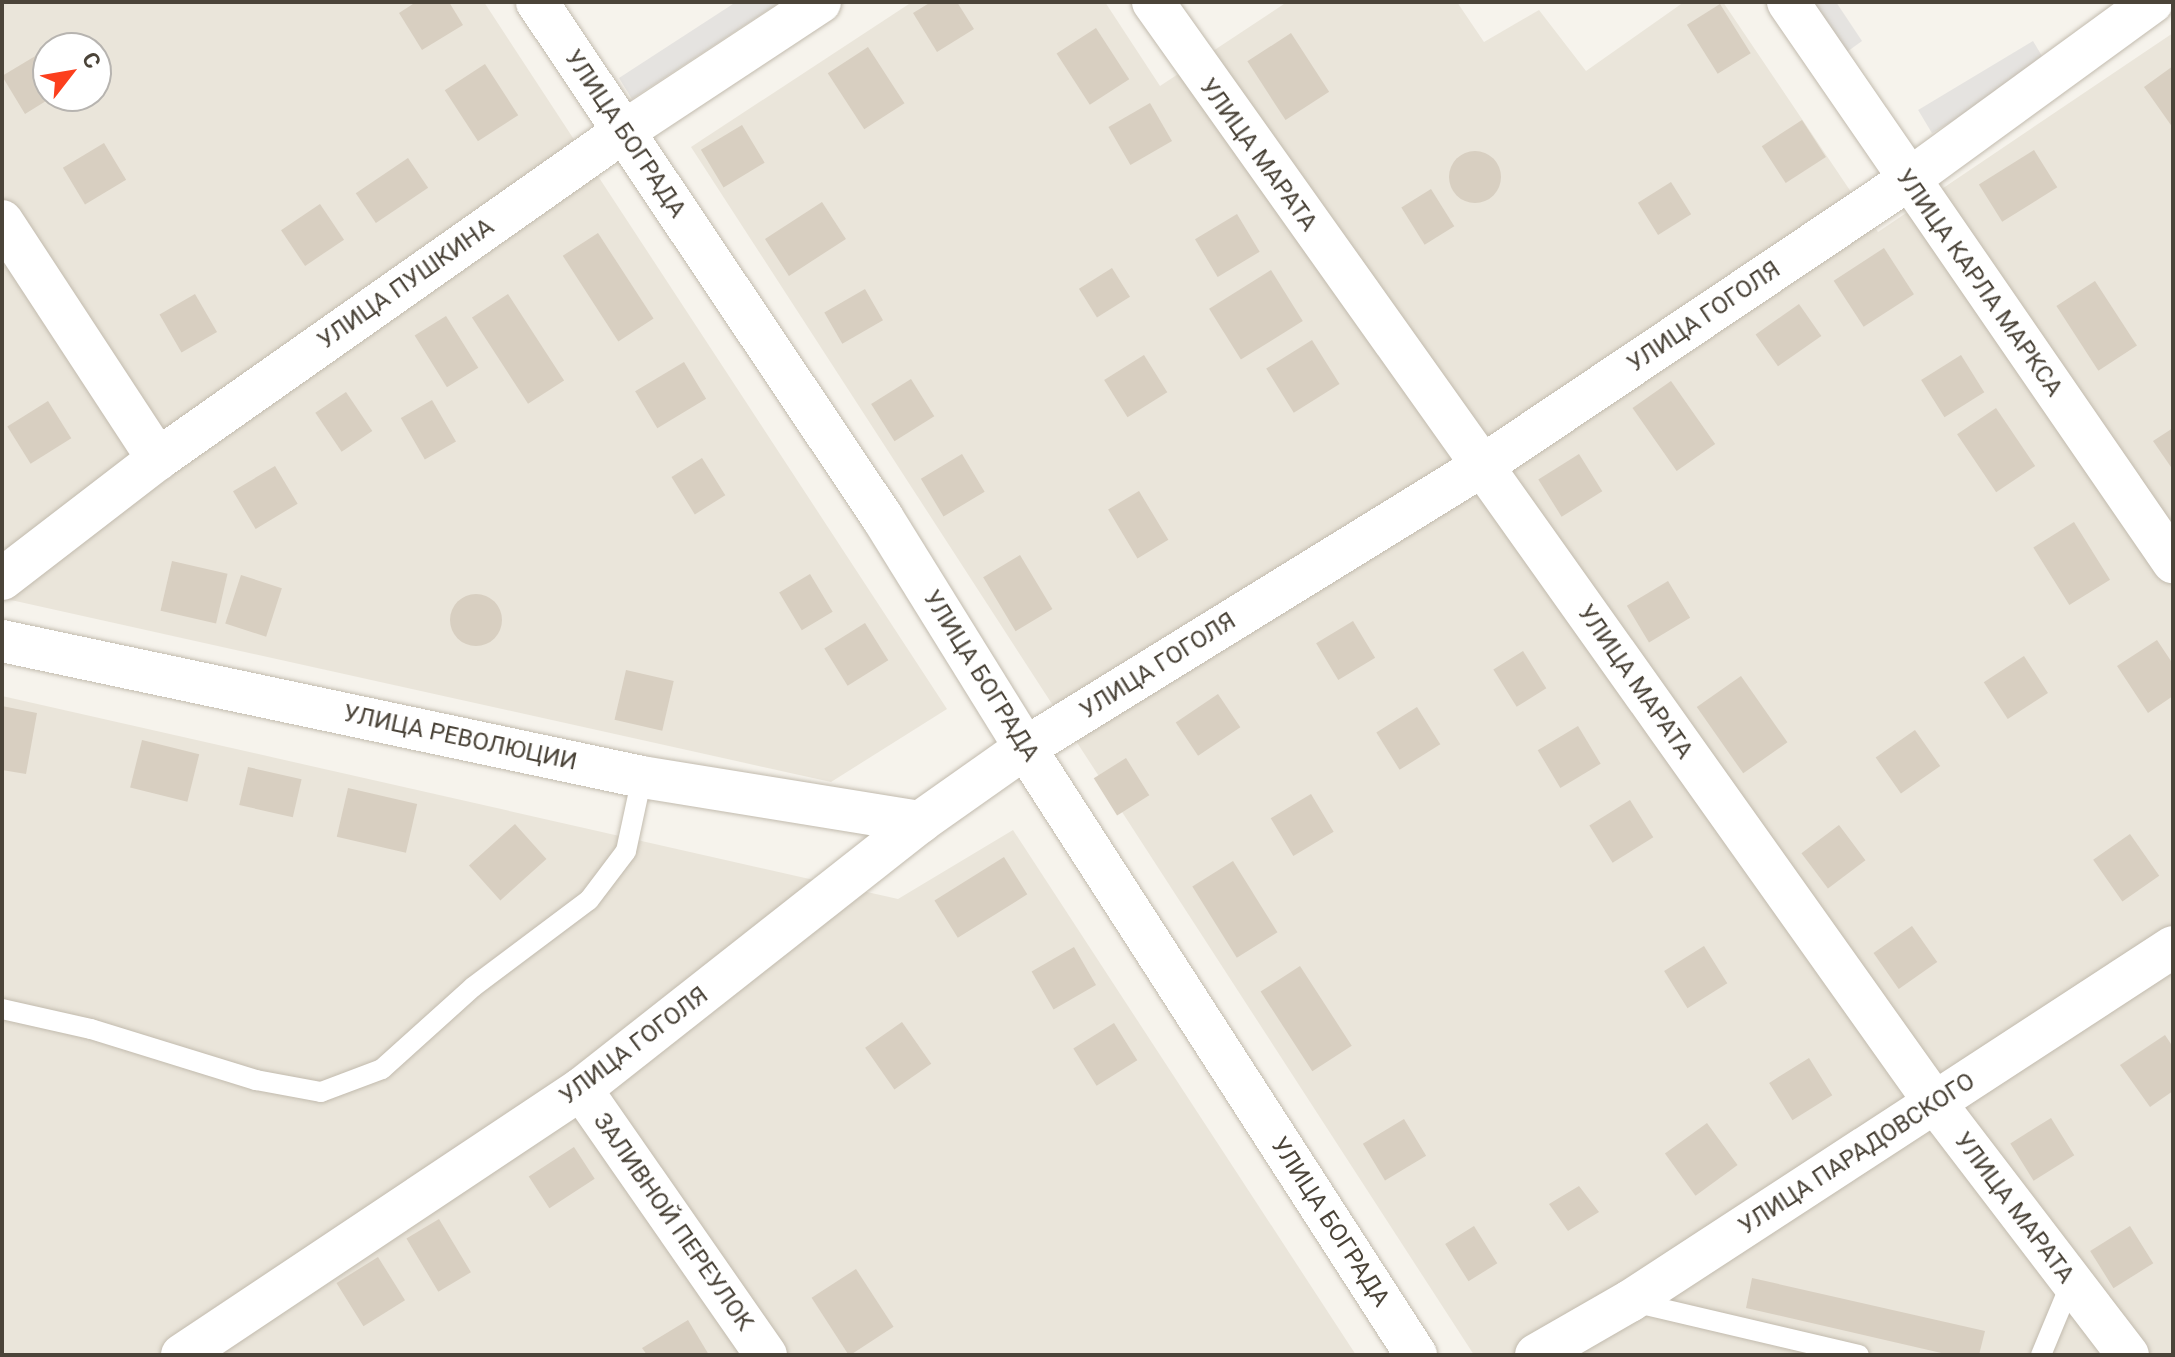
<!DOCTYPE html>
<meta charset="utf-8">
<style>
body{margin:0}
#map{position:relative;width:2175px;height:1357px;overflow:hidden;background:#f6f3ec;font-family:Roboto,sans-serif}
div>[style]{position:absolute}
.residential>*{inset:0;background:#eae5da}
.parking>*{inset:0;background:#e5e3e0;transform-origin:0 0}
.building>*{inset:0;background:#d8cfc1;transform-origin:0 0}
.round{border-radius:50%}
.roads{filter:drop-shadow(0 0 2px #c2bbae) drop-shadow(0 0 2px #c2bbae)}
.lane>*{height:20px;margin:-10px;padding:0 10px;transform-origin:10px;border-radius:10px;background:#fff}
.street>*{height:42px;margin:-21px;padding:0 21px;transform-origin:21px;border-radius:21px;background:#fff}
span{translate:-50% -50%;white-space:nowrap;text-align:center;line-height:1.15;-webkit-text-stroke:6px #fff;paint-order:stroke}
.street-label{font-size:24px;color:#4b4439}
.frame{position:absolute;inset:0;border:4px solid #4b4439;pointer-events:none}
.north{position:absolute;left:32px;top:32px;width:80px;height:80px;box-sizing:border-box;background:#fff;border:2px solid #b7b4b0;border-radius:50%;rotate:59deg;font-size:22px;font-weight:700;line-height:32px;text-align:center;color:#4b4439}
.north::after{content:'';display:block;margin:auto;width:28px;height:36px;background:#fc3f1d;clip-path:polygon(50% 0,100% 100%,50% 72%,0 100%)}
</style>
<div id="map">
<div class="residential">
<div style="clip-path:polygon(evenodd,2px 2px,484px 2px,947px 709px,831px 782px,2px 598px,2px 2px,48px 48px,96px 48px,96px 96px,48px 96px,48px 48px)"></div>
<div style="clip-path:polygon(912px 2px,1105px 2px,1160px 86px,1287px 2px,1457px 2px,1484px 42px,1539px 10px,1586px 71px,1684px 2px,1723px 2px,1878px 232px,2173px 33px,2173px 1355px,1474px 1355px,691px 147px)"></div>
<div style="clip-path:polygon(2px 696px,898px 899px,1013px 830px,1356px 1355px,2px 1355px)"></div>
</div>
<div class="parking">
<div style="clip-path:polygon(736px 2px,780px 2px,632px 99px,619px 78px)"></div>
<div style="clip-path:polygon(1808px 2px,1836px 2px,1862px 41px,1844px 54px)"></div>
<div style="left:2033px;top:41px;width:27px;height:134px;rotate:59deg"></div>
</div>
<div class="building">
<div style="clip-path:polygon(416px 2px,449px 2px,463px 25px,422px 50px,399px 13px)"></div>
<div style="clip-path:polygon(931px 2px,957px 2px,974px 29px,937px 52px,913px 13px)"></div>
<div style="left:1720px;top:4px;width:58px;height:39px;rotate:58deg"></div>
<div style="left:1096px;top:28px;width:61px;height:47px;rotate:57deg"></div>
<div style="left:1291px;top:33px;width:70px;height:52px;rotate:57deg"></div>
<div style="left:868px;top:47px;width:67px;height:48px;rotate:57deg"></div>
<div style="clip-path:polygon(42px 52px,48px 61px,48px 96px,54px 96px,25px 114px,2px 76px)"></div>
<div style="left:485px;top:64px;width:61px;height:48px;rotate:57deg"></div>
<div style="clip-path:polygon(2173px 66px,2173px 128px,2144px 87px)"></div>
<div style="left:1150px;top:103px;width:44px;height:48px;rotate:60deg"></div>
<div style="left:1802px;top:120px;width:44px;height:48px;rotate:57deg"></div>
<div style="left:742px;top:125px;width:44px;height:48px;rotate:59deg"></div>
<div style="left:104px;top:143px;width:43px;height:48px;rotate:59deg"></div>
<div style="left:2034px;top:150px;width:44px;height:65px;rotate:58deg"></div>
<div class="round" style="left:1449px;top:151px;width:52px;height:52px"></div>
<div style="left:408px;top:158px;width:36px;height:63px;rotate:56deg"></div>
<div style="left:1671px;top:182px;width:38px;height:39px;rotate:58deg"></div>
<div style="left:1431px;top:189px;width:44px;height:35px;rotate:58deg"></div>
<div style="left:822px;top:202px;width:44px;height:68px;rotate:57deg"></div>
<div style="left:320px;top:204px;width:43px;height:47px;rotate:56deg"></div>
<div style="left:1237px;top:214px;width:44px;height:49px;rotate:59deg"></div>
<div style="left:598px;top:233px;width:102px;height:42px;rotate:57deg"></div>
<div style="left:1884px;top:248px;width:55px;height:60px;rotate:57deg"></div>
<div style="left:1112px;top:268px;width:34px;height:39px;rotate:58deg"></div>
<div style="left:1271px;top:270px;width:60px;height:73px;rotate:58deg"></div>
<div style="left:2095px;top:281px;width:77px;height:46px;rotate:57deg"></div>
<div style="left:865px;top:289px;width:36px;height:47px;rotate:60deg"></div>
<div style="left:195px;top:294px;width:44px;height:41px;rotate:60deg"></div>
<div style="left:508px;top:294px;width:103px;height:43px;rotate:57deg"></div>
<div style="left:1799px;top:304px;width:39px;height:53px;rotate:55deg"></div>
<div style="left:446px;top:316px;width:61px;height:37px;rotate:58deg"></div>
<div style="left:1312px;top:340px;width:52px;height:54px;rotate:58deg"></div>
<div style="left:1144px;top:355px;width:44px;height:47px;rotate:58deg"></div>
<div style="left:1961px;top:355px;width:44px;height:47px;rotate:58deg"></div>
<div style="left:684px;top:362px;width:43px;height:57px;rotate:59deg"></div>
<div style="left:911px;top:379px;width:44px;height:47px;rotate:58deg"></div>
<div style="left:1671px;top:381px;width:77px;height:47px;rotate:55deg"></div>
<div style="left:346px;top:392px;width:47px;height:37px;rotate:56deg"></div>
<div style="left:432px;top:400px;width:48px;height:36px;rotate:60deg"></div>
<div style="left:48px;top:401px;width:44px;height:48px;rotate:58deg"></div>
<div style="left:1996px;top:408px;width:70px;height:47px;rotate:56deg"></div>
<div style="clip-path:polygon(2173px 428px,2173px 470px,2153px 441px)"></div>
<div style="left:962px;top:454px;width:44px;height:48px;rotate:59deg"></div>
<div style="left:1579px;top:454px;width:44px;height:48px;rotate:58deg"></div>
<div style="left:702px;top:458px;width:44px;height:36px;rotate:58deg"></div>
<div style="left:275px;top:466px;width:44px;height:49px;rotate:59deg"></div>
<div style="left:1139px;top:491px;width:57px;height:36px;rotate:59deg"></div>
<div style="left:2074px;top:522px;width:68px;height:48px;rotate:58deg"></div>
<div style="left:1020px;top:555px;width:63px;height:43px;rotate:59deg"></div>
<div style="left:172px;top:561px;width:57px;height:51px;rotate:13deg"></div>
<div style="left:810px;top:574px;width:44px;height:36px;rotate:59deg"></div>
<div style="left:241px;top:575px;width:43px;height:51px;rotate:18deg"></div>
<div style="left:1668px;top:581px;width:43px;height:48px;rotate:59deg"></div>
<div class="round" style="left:450px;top:594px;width:52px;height:52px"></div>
<div style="left:1353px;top:621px;width:43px;height:43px;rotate:59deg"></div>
<div style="left:865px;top:623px;width:44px;height:48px;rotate:58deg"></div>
<div style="clip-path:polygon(2157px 640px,2173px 664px,2173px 696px,2148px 713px,2117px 666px)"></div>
<div style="left:1523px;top:651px;width:44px;height:35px;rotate:58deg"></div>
<div style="left:2024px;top:656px;width:44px;height:48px;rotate:57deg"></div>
<div style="left:626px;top:670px;width:49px;height:51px;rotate:13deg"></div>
<div style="left:1741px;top:676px;width:81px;height:54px;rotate:55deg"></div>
<div style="left:1218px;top:694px;width:40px;height:51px;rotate:56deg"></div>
<div style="clip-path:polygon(2px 706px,37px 713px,26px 774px,2px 770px)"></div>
<div style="left:1417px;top:707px;width:44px;height:48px;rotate:58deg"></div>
<div style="left:1578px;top:726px;width:44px;height:47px;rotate:59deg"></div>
<div style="left:1915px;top:730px;width:44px;height:48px;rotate:55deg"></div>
<div style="left:142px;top:740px;width:59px;height:49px;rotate:14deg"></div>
<div style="left:1126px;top:758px;width:44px;height:38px;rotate:58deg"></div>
<div style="left:248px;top:767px;width:55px;height:39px;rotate:13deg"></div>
<div style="left:348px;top:788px;width:71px;height:50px;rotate:13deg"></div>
<div style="left:1311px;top:794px;width:44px;height:47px;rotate:59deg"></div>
<div style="left:1630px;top:800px;width:44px;height:48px;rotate:58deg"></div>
<div style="left:515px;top:824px;width:47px;height:62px;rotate:48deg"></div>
<div style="left:1839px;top:825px;width:44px;height:47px;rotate:53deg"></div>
<div style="left:2130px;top:834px;width:51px;height:45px;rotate:55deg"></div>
<div style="left:1004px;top:857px;width:44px;height:82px;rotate:58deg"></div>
<div style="left:1233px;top:861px;width:84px;height:48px;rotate:58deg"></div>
<div style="left:1912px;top:926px;width:44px;height:47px;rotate:55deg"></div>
<div style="left:1704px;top:946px;width:44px;height:47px;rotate:58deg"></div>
<div style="left:1074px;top:947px;width:44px;height:49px;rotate:60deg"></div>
<div style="left:1300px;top:966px;width:95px;height:47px;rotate:57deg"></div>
<div style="left:902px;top:1022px;width:51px;height:45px;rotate:55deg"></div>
<div style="left:1114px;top:1023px;width:44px;height:48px;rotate:58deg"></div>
<div style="clip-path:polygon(2165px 1035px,2173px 1047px,2173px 1091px,2150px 1107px,2120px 1065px)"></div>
<div style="left:1809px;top:1058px;width:44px;height:47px;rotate:58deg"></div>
<div style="left:2051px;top:1118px;width:44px;height:48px;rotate:58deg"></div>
<div style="left:1404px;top:1119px;width:43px;height:48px;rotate:59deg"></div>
<div style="left:1707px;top:1123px;width:52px;height:52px;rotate:54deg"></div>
<div style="left:574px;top:1147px;width:38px;height:54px;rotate:57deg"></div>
<div style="clip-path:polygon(1579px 1186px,1599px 1212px,1568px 1231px,1549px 1204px)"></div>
<div style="left:439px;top:1219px;width:62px;height:38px;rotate:59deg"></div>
<div style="left:1474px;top:1226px;width:44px;height:34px;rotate:58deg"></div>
<div style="left:2130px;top:1226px;width:44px;height:47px;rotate:58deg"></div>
<div style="left:378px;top:1257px;width:51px;height:49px;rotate:58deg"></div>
<div style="left:856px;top:1269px;width:69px;height:53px;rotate:57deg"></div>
<div style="clip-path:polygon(1752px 1278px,1985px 1331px,1979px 1355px,1950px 1355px,1746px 1308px)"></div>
<div style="clip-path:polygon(688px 1320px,709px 1355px,647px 1355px,642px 1348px)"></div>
</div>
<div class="roads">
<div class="lane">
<div style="left:2px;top:1009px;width:91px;rotate:12.7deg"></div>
<div style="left:91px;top:1029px;width:173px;rotate:17.2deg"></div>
<div style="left:256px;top:1080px;width:66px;rotate:10.5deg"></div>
<div style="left:321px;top:1092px;width:65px;rotate:-20.7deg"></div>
<div style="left:382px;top:1069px;width:122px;rotate:-42deg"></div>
<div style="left:473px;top:987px;width:145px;rotate:-36.9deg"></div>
<div style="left:589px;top:900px;width:61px;rotate:-52.9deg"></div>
<div style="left:626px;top:851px;width:76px;rotate:-77.8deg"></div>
<div style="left:1633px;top:1302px;width:232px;rotate:13.2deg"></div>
<div style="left:2041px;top:1355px;width:78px;rotate:-67.4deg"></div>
</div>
<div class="street">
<div style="left:537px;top:2px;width:620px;rotate:56.18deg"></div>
<div style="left:882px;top:517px;width:272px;rotate:58.2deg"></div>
<div style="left:1025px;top:748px;width:722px;rotate:57.21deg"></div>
<div style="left:1153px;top:2px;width:1352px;rotate:54.61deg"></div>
<div style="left:1936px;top:1104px;width:316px;rotate:52.6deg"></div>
<div style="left:1788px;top:2px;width:680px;rotate:55.49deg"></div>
<div style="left:2px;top:221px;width:285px;rotate:56.8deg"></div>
<div style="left:2px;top:579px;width:197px;rotate:-37.6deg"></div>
<div style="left:158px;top:459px;width:568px;rotate:-35.12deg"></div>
<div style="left:623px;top:132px;width:236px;rotate:-33.4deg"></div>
<div style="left:2px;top:641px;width:654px;rotate:12deg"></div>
<div style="left:642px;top:777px;width:282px;rotate:9.2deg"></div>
<div style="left:581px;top:1089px;width:324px;rotate:55.2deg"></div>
<div style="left:182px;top:1355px;width:480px;rotate:-33.7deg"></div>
<div style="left:581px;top:1089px;width:432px;rotate:-38.2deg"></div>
<div style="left:920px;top:822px;width:128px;rotate:-35.2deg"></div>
<div style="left:1025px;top:748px;width:537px;rotate:-31.68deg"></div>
<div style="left:1482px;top:466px;width:513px;rotate:-33.88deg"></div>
<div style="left:1908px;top:180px;width:302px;rotate:-36.1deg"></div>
<div style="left:1536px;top:1355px;width:108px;rotate:-29.9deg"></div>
<div style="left:1630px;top:1301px;width:648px;rotate:-33.1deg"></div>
</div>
</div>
<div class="street-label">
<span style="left:625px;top:134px;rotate:56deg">УЛИЦА БОГРАДА</span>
<span style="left:1258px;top:155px;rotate:54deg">УЛИЦА МАРАТА</span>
<span style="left:1979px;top:283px;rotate:55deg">УЛИЦА КАРЛА МАРКСА</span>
<span style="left:406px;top:284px;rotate:-35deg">УЛИЦА ПУШКИНА</span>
<span style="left:1704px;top:317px;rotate:-34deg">УЛИЦА ГОГОЛЯ</span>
<span style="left:1158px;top:666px;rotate:-32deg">УЛИЦА ГОГОЛЯ</span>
<span style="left:981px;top:676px;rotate:58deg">УЛИЦА БОГРАДА</span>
<span style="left:1635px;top:682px;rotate:55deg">УЛИЦА МАРАТА</span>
<span style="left:460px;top:738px;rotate:12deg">УЛИЦА РЕВОЛЮЦИИ</span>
<span style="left:634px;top:1046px;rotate:-37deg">УЛИЦА ГОГОЛЯ</span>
<span style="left:1857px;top:1154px;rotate:-33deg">УЛИЦА ПАРАДОВСКОГО</span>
<span style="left:2014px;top:1208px;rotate:53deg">УЛИЦА МАРАТА</span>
<span style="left:673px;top:1222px;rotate:55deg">ЗАЛИВНОЙ ПЕРЕУЛОК</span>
<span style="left:1330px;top:1222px;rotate:57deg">УЛИЦА БОГРАДА</span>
</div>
<div class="frame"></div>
<div class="north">С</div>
</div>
